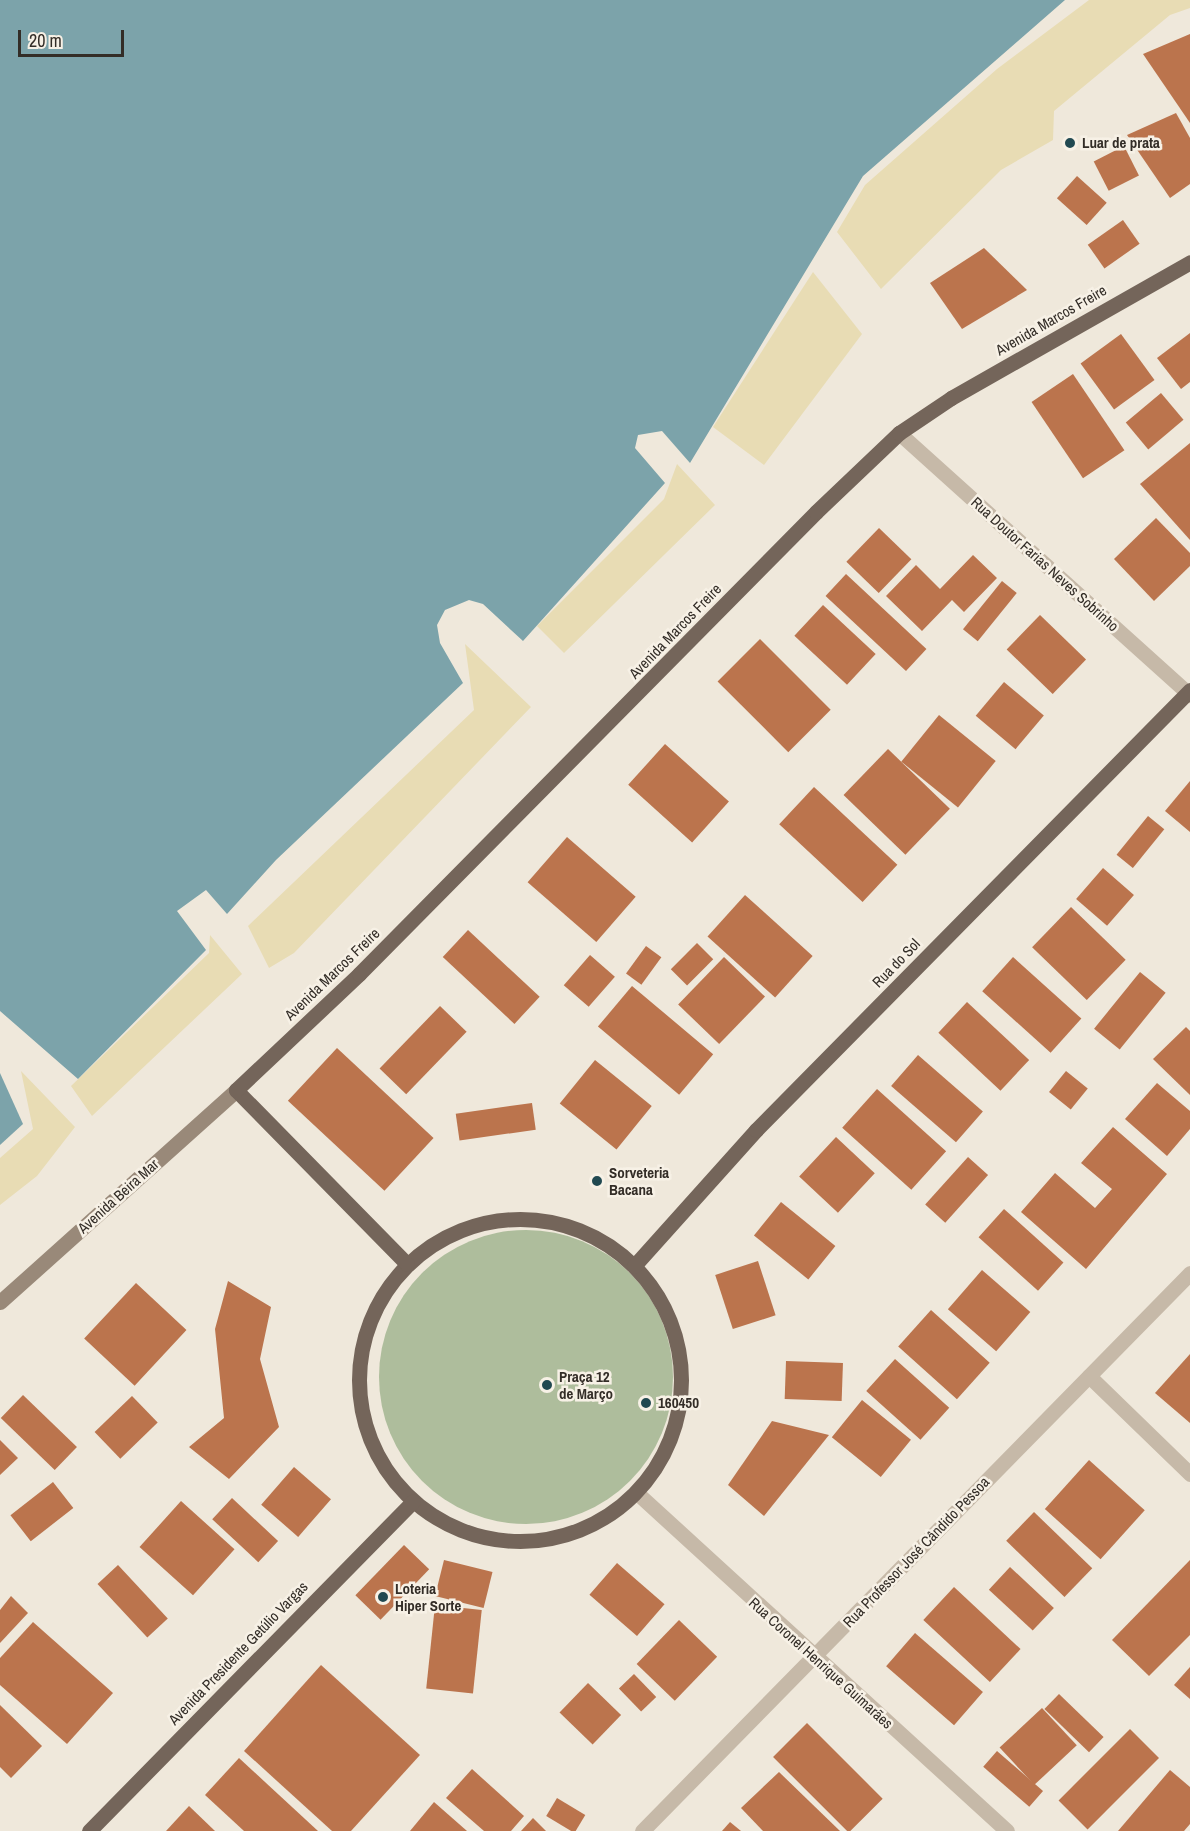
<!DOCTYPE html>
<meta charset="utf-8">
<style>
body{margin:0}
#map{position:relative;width:1190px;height:1831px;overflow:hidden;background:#efe8db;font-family:"Archivo Narrow",sans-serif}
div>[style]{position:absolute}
.green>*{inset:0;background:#aebd9c}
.round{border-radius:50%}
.sand>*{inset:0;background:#e8dcb4}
.water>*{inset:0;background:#7ca3aa}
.building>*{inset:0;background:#bb744d;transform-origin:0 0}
.minor>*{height:15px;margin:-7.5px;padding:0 7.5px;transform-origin:7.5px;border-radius:7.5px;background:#c6b9a8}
.secondary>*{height:15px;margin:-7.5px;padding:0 7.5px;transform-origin:7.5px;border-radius:7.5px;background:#998979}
.primary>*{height:15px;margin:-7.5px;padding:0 7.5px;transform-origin:7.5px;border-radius:7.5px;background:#74655a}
.primary>.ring{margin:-7.5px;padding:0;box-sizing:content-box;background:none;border:15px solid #74655a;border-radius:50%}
.dots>*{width:16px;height:16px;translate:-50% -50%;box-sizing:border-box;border:3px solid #f7f1e6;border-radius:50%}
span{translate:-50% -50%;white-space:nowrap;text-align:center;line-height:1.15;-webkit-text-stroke:5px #f7f1e6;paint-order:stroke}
.poi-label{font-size:15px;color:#332d27;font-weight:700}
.left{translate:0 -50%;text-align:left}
.street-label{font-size:15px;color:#332d27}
.scale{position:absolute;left:18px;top:30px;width:106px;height:27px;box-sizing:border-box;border:3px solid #332d27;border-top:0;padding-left:8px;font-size:18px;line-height:21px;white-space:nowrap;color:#332d27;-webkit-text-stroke:4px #f7f1e6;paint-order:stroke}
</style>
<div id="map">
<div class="green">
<div class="round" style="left:379px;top:1230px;width:294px;height:294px"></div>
</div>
<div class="sand">
<div style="clip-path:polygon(1089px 0,1190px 0,1190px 8px,1170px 15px,1054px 111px,1053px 140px,1001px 170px,881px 289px,837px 232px,865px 185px,997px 69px)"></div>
<div style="clip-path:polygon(813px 272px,862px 334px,764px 465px,713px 427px)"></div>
<div style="clip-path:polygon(677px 464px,715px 505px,564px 653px,537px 626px,664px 499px)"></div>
<div style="clip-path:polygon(465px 644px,531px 707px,294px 953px,269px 968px,248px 926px,474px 710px)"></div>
<div style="clip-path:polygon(210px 935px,242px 974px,92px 1116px,71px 1086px,209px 953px)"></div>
<div style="clip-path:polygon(21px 1071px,75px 1127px,37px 1176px,0 1205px,0 1158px,33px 1129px)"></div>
</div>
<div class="water">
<div style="clip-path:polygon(0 0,1065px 0,863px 176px,690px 463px,662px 431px,638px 435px,635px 448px,665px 483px,523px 641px,483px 604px,469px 600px,445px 610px,437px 625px,440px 643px,463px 683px,276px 860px,227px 914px,206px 890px,177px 911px,206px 950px,78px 1079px,0 1011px)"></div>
<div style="clip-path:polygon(0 1073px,23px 1124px,0 1145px)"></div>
</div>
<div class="building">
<div style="clip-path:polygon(1190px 34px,1190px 123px,1143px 54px)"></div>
<div style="clip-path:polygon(1176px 113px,1190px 138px,1190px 184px,1170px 198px,1127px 135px)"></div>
<div style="left:1124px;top:146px;width:33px;height:34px;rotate:63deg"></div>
<div style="left:1077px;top:176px;width:40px;height:30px;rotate:42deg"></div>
<div style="left:1123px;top:220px;width:29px;height:43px;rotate:55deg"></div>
<div style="clip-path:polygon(984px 248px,1027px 290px,962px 329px,930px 283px)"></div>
<div style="clip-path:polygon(1190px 333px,1190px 382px,1181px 389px,1157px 358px)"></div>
<div style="left:1121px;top:334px;width:57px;height:50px;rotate:54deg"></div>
<div style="left:1073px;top:374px;width:92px;height:50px;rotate:56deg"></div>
<div style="left:1161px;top:393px;width:35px;height:46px;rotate:50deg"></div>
<div style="clip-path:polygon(1190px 443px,1190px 540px,1140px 484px)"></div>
<div style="clip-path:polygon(1156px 518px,1190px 553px,1190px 566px,1154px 601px,1114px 559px)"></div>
<div style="left:879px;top:528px;width:45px;height:47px;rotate:44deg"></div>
<div style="clip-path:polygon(973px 555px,997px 578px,964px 612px,952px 600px,922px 631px,886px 596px,916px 565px,940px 589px)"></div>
<div style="left:846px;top:574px;width:110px;height:30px;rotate:43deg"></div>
<div style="left:1002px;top:581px;width:19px;height:62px;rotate:39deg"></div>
<div style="left:823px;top:605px;width:72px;height:42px;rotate:43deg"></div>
<div style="left:1040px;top:615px;width:64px;height:48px;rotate:44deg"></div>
<div style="left:760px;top:639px;width:100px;height:60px;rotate:45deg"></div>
<div style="left:1004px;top:682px;width:52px;height:44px;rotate:40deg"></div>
<div style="left:939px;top:715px;width:73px;height:60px;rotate:39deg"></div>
<div style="left:665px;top:744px;width:86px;height:55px;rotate:42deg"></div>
<div style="left:888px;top:749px;width:86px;height:64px;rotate:44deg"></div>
<div style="clip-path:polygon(1190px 781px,1190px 832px,1165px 811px)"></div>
<div style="left:814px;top:787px;width:114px;height:51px;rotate:43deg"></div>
<div style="left:1148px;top:816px;width:21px;height:50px;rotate:39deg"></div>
<div style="left:567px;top:837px;width:91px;height:60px;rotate:41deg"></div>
<div style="left:1103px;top:868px;width:41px;height:41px;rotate:41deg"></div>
<div style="left:745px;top:895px;width:91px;height:56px;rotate:42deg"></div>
<div style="left:1071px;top:907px;width:76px;height:56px;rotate:44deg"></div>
<div style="left:468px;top:930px;width:98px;height:37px;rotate:43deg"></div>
<div style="left:697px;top:943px;width:23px;height:37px;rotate:45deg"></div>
<div style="left:646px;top:946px;width:19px;height:34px;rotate:36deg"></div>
<div style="left:590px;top:955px;width:33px;height:40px;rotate:41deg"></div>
<div style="left:724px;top:957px;width:57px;height:66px;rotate:44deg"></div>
<div style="left:1013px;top:957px;width:92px;height:46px;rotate:42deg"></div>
<div style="left:1140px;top:972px;width:33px;height:73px;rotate:39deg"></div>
<div style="left:632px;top:986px;width:106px;height:53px;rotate:40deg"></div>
<div style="left:967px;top:1002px;width:85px;height:42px;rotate:43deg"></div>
<div style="left:440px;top:1006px;width:37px;height:87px;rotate:44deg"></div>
<div style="clip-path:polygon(1186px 1027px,1190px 1031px,1190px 1095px,1153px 1059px)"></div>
<div style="left:337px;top:1048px;width:132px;height:72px;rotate:43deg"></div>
<div style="left:918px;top:1055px;width:86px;height:41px;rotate:41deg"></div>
<div style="left:595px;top:1060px;width:73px;height:56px;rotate:39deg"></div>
<div style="left:1066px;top:1071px;width:28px;height:27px;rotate:39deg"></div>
<div style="clip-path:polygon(1157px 1083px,1190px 1111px,1190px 1129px,1167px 1156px,1125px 1119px)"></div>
<div style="left:877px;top:1089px;width:93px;height:52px;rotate:42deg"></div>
<div style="left:532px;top:1103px;width:27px;height:77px;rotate:82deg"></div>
<div style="clip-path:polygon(1113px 1127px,1167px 1174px,1086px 1269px,1021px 1212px,1055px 1173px,1095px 1208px,1112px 1189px,1081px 1163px)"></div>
<div style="left:836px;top:1137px;width:53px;height:54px;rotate:43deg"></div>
<div style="left:968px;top:1157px;width:27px;height:64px;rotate:42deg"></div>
<div style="left:781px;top:1202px;width:70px;height:43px;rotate:39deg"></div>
<div style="left:1004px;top:1209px;width:80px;height:38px;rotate:42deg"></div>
<div style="left:758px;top:1261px;width:57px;height:45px;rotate:72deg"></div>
<div style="left:982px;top:1270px;width:64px;height:52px;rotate:41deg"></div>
<div style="clip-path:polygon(228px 1281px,271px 1307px,260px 1359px,279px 1427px,229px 1479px,189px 1447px,224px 1418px,215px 1329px)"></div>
<div style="left:136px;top:1283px;width:69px;height:76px;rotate:43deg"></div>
<div style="left:931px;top:1310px;width:79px;height:49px;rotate:42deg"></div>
<div style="clip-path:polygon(1190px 1354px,1190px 1423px,1155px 1393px)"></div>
<div style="left:895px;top:1359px;width:73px;height:43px;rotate:42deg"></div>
<div style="left:786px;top:1361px;width:57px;height:38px;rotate:2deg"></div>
<div style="left:23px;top:1395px;width:75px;height:32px;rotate:44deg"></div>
<div style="left:132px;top:1396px;width:37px;height:52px;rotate:46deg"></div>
<div style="left:862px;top:1400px;width:63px;height:48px;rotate:39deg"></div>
<div style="clip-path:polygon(772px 1421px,829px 1435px,764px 1516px,728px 1485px)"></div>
<div style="clip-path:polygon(0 1440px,18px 1458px,0 1475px)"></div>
<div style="left:1089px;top:1460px;width:75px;height:66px;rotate:42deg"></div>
<div style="left:294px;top:1467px;width:49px;height:50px;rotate:41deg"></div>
<div style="left:53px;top:1482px;width:33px;height:54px;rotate:52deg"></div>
<div style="left:232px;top:1498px;width:63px;height:29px;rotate:43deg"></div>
<div style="left:181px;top:1501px;width:72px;height:62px;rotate:42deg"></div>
<div style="left:1034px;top:1512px;width:81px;height:40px;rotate:44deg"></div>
<div style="left:404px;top:1545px;width:35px;height:70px;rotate:44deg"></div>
<div style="left:444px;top:1560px;width:50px;height:37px;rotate:14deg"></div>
<div style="clip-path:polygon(1190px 1560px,1190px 1635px,1149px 1676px,1112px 1640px)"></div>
<div style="left:617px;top:1563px;width:63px;height:42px;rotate:41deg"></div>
<div style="left:118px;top:1565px;width:73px;height:28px;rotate:47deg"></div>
<div style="left:1010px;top:1567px;width:60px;height:31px;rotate:43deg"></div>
<div style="left:954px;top:1587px;width:91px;height:45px;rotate:43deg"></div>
<div style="clip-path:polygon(11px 1596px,28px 1613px,0 1643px,0 1610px)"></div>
<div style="left:435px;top:1605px;width:47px;height:84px;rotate:6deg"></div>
<div style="left:679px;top:1620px;width:53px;height:61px;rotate:44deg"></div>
<div style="clip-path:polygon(33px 1622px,113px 1693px,67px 1744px,0 1685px,0 1658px)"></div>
<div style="left:915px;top:1633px;width:90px;height:44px;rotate:41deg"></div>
<div style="clip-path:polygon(321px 1665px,420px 1755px,351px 1831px,332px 1831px,244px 1751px)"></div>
<div style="clip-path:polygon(1190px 1667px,1190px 1699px,1174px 1685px)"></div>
<div style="left:634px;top:1674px;width:32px;height:21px;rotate:46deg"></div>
<div style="left:588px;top:1683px;width:46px;height:41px;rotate:44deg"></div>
<div style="left:1059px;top:1694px;width:62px;height:21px;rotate:44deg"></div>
<div style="clip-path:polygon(0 1705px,42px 1746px,11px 1778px,0 1767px)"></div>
<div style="left:1042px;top:1708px;width:51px;height:58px;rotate:47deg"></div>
<div style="left:807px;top:1723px;width:107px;height:48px;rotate:45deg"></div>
<div style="left:1130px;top:1729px;width:41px;height:101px;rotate:45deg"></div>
<div style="left:997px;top:1751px;width:61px;height:21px;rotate:41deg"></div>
<div style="clip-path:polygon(239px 1758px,318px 1831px,244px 1831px,205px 1795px)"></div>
<div style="clip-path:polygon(472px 1769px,524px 1816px,511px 1831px,484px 1831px,446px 1798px)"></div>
<div style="clip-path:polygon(1170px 1770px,1190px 1787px,1190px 1824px,1184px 1831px,1118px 1831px)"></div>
<div style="clip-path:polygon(779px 1772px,840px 1831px,763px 1831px,741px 1808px)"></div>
<div style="left:557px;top:1798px;width:33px;height:21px;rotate:31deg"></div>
<div style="clip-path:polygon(434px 1802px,467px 1831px,410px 1831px)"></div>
<div style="clip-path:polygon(189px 1806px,215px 1831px,166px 1831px)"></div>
<div style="clip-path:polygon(533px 1818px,546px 1831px,521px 1831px)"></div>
<div style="clip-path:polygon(730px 1822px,741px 1831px,722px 1831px)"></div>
</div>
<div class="minor">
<div style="left:899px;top:433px;width:392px;rotate:42deg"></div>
<div style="left:1089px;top:1376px;width:141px;rotate:44.1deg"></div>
<div style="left:637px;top:1493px;width:501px;rotate:42.41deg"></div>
<div style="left:642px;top:1831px;width:782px;rotate:-45.52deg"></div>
</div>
<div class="secondary">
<div style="left:0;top:1302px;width:317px;rotate:-41.9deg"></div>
</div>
<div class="primary">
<div class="ring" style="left:359px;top:1219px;width:307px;height:307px"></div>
<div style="left:407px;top:1264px;width:244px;rotate:-134.5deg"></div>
<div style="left:236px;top:1090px;width:169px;rotate:-43.3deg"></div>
<div style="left:359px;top:974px;width:650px;rotate:-45.31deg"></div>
<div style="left:816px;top:512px;width:115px;rotate:-43.6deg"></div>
<div style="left:899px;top:433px;width:63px;rotate:-33.9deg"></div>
<div style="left:951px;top:398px;width:275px;rotate:-29.6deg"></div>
<div style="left:634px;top:1266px;width:183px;rotate:-48.1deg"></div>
<div style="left:756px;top:1130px;width:618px;rotate:-45.39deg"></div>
<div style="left:89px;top:1831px;width:462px;rotate:-45.5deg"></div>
</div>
<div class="dots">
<div style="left:1070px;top:143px;background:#214951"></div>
<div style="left:597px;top:1181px;background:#214951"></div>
<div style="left:547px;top:1385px;background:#214951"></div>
<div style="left:646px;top:1403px;background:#214951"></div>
<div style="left:383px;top:1597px;background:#214951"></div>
</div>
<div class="poi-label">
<span class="left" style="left:1082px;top:143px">Luar de prata</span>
<span class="left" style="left:609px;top:1181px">Sorveteria<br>Bacana</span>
<span class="left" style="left:559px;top:1385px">Praça 12<br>de Março</span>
<span class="left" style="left:658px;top:1403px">160450</span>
<span class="left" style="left:395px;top:1597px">Loteria<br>Hiper Sorte</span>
</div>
<div class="street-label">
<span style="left:1051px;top:320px;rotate:-30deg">Avenida Marcos Freire</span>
<span style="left:1045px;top:564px;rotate:42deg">Rua Doutor Farias Neves Sobrinho</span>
<span style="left:675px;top:631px;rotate:-46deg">Avenida Marcos Freire</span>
<span style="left:896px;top:963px;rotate:-46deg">Rua do Sol</span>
<span style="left:332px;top:974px;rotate:-44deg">Avenida Marcos Freire</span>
<span style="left:118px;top:1196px;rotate:-42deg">Avenida Beira Mar</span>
<span style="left:916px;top:1552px;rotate:-46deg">Rua Professor José Cândido Pessoa</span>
<span style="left:238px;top:1653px;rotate:-46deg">Avenida Presidente Getúlio Vargas</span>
<span style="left:821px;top:1663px;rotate:42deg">Rua Coronel Henrique Guimarães</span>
</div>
<div class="scale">20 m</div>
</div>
